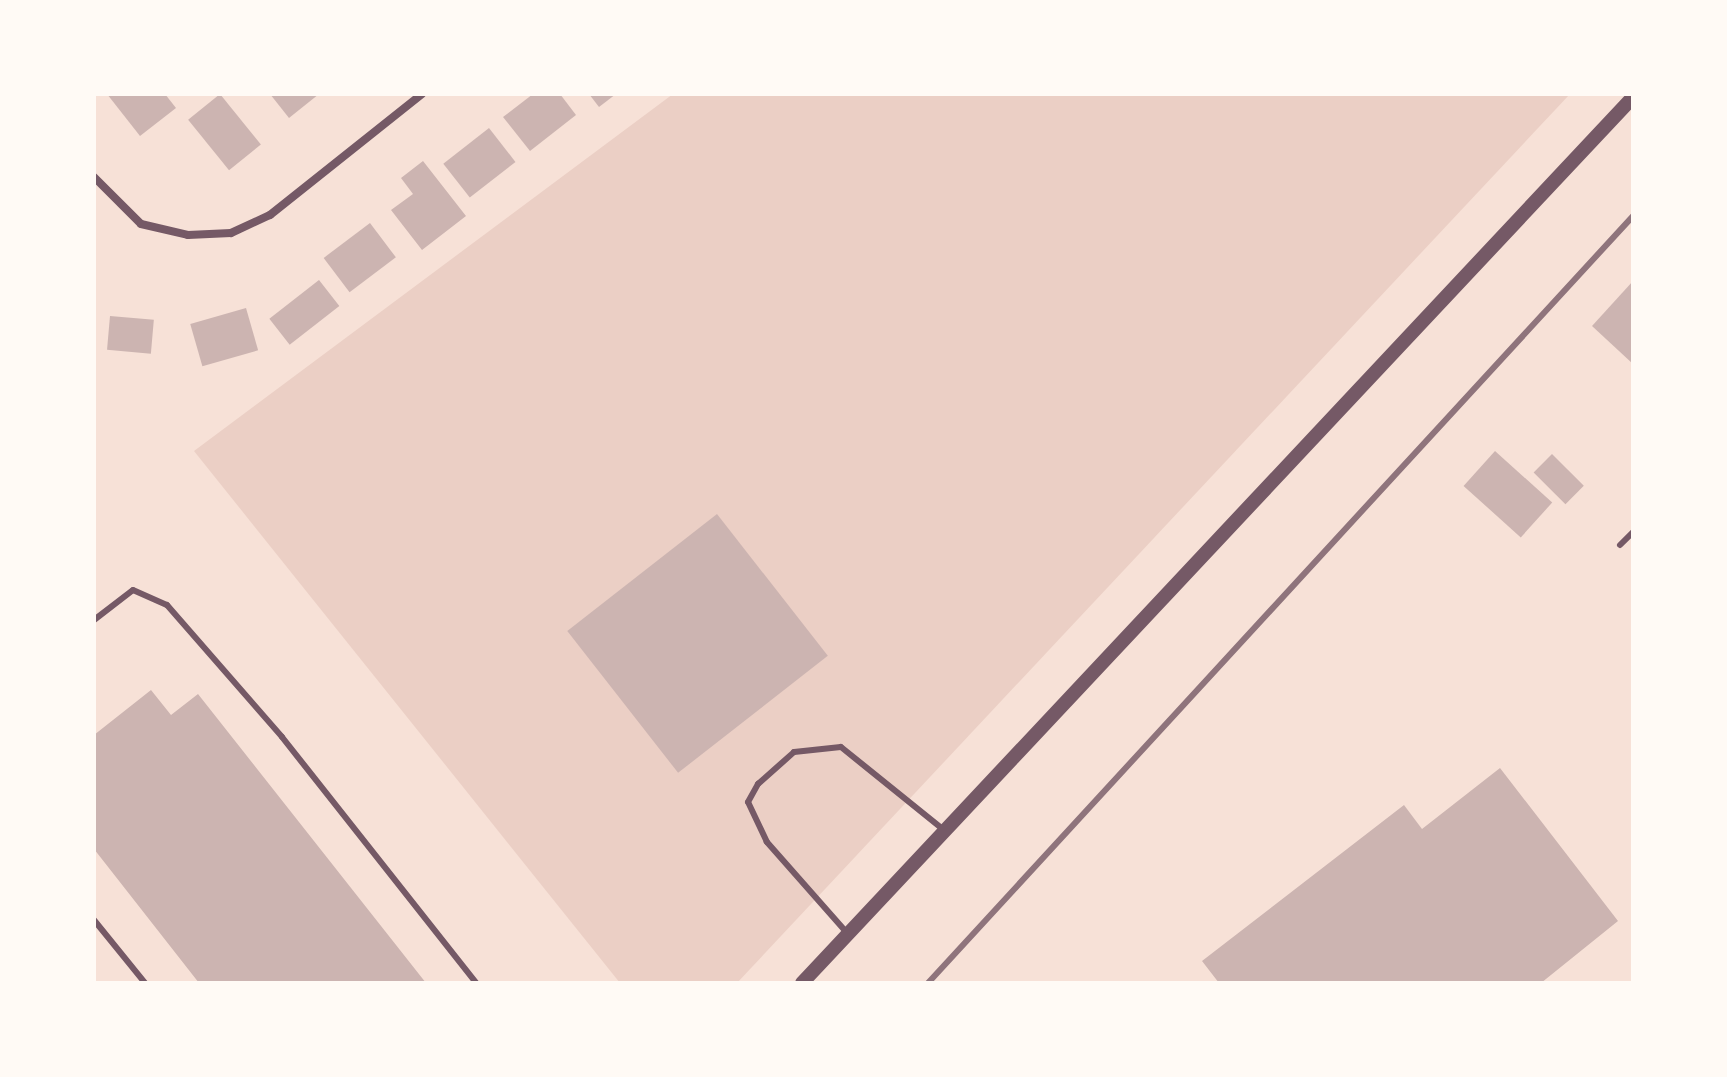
<!DOCTYPE html>
<style>
body{margin:0}
#map{position:relative;width:1727px;height:1077px;overflow:hidden;background:#f7e1d7;font-family:Jost,sans-serif}
div>[style]{position:absolute}
.green>*{inset:0;background:#ebcfc5}
.building>*{inset:0;background:#ccb4b1;transform-origin:0 0}
.service>*{height:6px;margin:-3px;padding:0 3px;transform-origin:3px;border-radius:3px;background:#755966}
.minor>*{height:8px;margin:-4px;padding:0 4px;transform-origin:4px;border-radius:4px;background:#755966}
.tertiary>*{height:14px;margin:-7px;padding:0 7px;transform-origin:7px;border-radius:7px;background:#755966}
.rail>*{height:6px;margin:-3px;padding:0 3px;transform-origin:3px;border-radius:3px;background:#8f747c}
span{translate:-50% -50%;white-space:nowrap;text-align:center;line-height:1.15;-webkit-text-stroke:6px #fffaf5;paint-order:stroke}
.frame{position:absolute;inset:0;border:96px solid #fffaf5;pointer-events:none}
</style>
<div id="map">
<div class="green">
<div style="clip-path:polygon(673px 94px,1570px 94px,737px 983px,620px 983px,194px 451px)"></div>
</div>
<div class="building">
<div style="clip-path:polygon(107px 94px,165px 94px,176px 108px,140px 136px)"></div>
<div style="left:220px;top:94px;width:65px;height:41px;rotate:51deg"></div>
<div style="clip-path:polygon(270px 94px,319px 94px,289px 118px)"></div>
<div style="clip-path:polygon(533px 94px,560px 94px,576px 115px,530px 151px,503px 117px)"></div>
<div style="clip-path:polygon(589px 94px,616px 94px,599px 107px)"></div>
<div style="left:489px;top:128px;width:43px;height:58px;rotate:52deg"></div>
<div style="clip-path:polygon(423px 161px,466px 216px,422px 250px,391px 210px,413px 194px,401px 178px)"></div>
<div style="left:370px;top:223px;width:43px;height:58px;rotate:53deg"></div>
<div style="left:319px;top:280px;width:33px;height:63px;rotate:52deg"></div>
<div style="clip-path:polygon(1633px 281px,1633px 364px,1592px 326px)"></div>
<div style="left:246px;top:308px;width:44px;height:58px;rotate:74deg"></div>
<div style="left:110px;top:316px;width:44px;height:34px;rotate:5deg"></div>
<div style="left:1495px;top:451px;width:77px;height:47px;rotate:42deg"></div>
<div style="left:1552px;top:454px;width:45px;height:26px;rotate:45deg"></div>
<div style="left:717px;top:514px;width:180px;height:190px;rotate:52deg"></div>
<div style="clip-path:polygon(151px 690px,171px 715px,198px 694px,426px 983px,199px 983px,94px 849px,94px 735px)"></div>
<div style="clip-path:polygon(1500px 768px,1618px 921px,1541px 983px,1219px 983px,1202px 961px,1404px 805px,1422px 829px)"></div>
</div>
<div class="service">
<div style="left:1620px;top:545px;width:18px;rotate:-45deg"></div>
<div style="left:94px;top:620px;width:49px;rotate:-37.6deg"></div>
<div style="left:133px;top:590px;width:37px;rotate:24deg"></div>
<div style="left:167px;top:605px;width:175px;rotate:48.9deg"></div>
<div style="left:282px;top:737px;width:313px;rotate:51.7deg"></div>
<div style="left:94px;top:920px;width:81px;rotate:51deg"></div>
<div style="left:848px;top:934px;width:123px;rotate:-131.4deg"></div>
<div style="left:767px;top:842px;width:44px;rotate:-115.4deg"></div>
<div style="left:748px;top:802px;width:21px;rotate:-61deg"></div>
<div style="left:758px;top:784px;width:48px;rotate:-41.6deg"></div>
<div style="left:794px;top:752px;width:47px;rotate:-6.1deg"></div>
<div style="left:841px;top:747px;width:134px;rotate:38.9deg"></div>
</div>
<div class="minor">
<div style="left:94px;top:177px;width:66px;rotate:45deg"></div>
<div style="left:141px;top:224px;width:48px;rotate:13.2deg"></div>
<div style="left:188px;top:235px;width:43px;rotate:-2.7deg"></div>
<div style="left:231px;top:233px;width:43px;rotate:-24.8deg"></div>
<div style="left:270px;top:215px;width:194px;rotate:-38.5deg"></div>
</div>
<div class="tertiary">
<div style="left:802px;top:983px;width:1215px;rotate:-46.83deg"></div>
</div>
<div class="rail">
<div style="left:928px;top:983px;width:1042px;rotate:-47.41deg"></div>
</div>
<div class="frame"></div>
</div>
